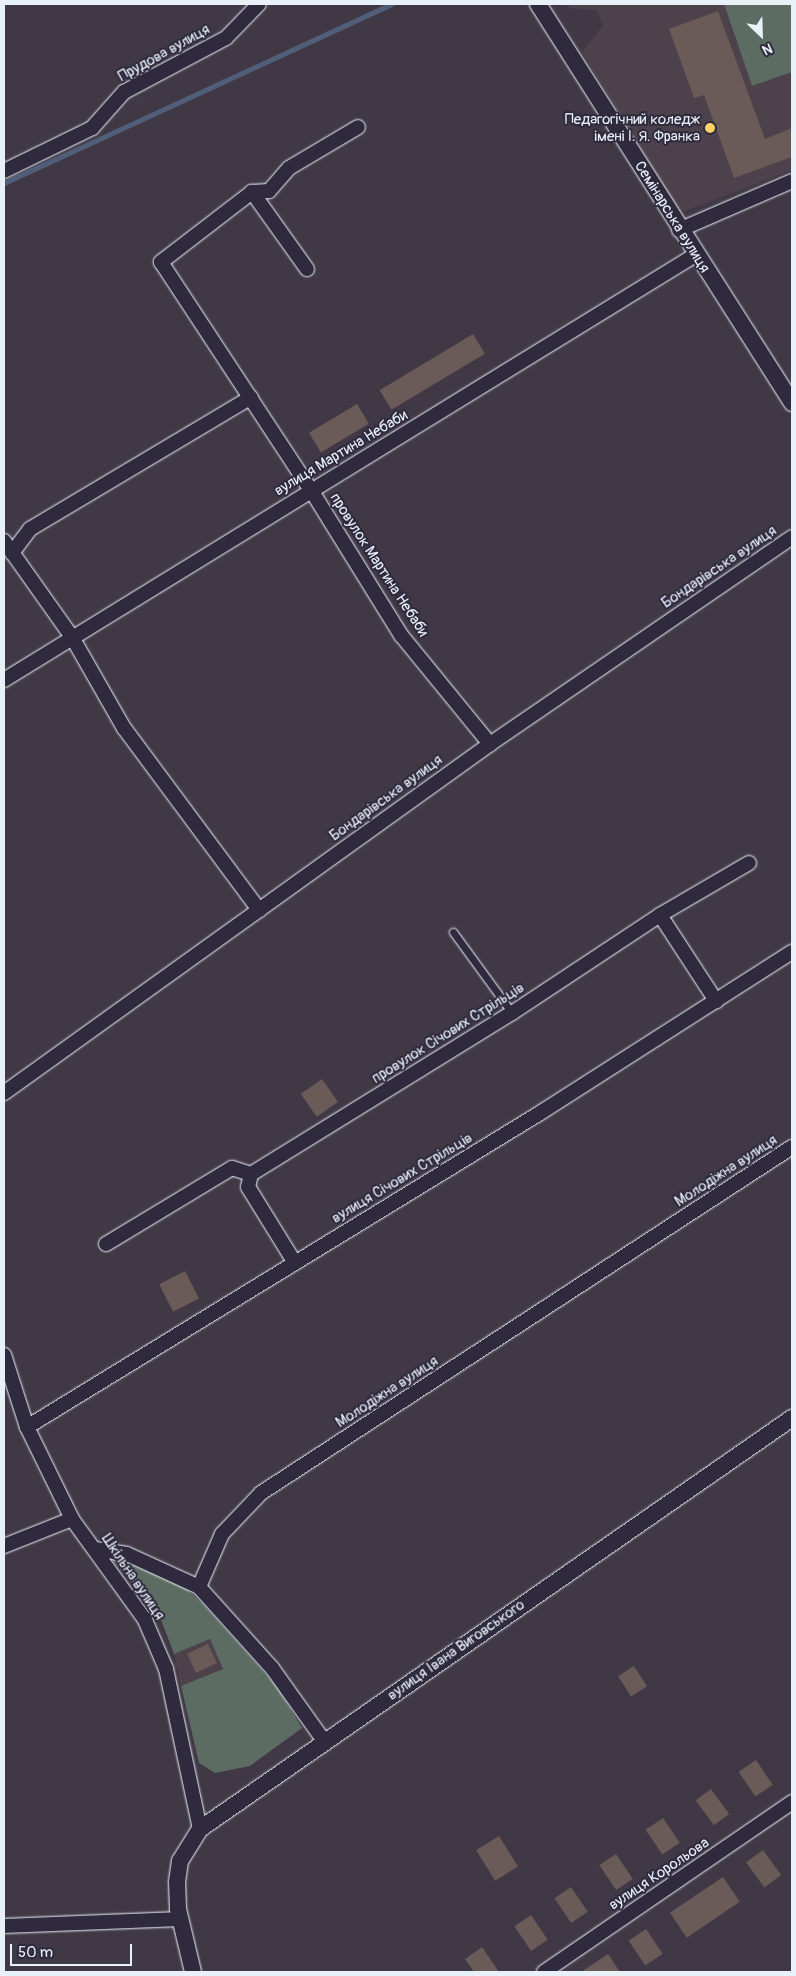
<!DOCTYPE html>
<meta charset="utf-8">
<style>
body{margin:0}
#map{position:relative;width:796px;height:1976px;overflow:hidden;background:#413845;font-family:Pangolin,sans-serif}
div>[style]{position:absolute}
.built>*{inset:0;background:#4d424b}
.green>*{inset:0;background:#5c6c62}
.stream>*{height:5px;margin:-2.5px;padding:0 2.5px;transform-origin:2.5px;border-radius:2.5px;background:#515e7a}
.building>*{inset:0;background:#6a5a58;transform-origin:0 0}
.roads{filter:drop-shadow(0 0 1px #e8f1f8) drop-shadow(0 0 1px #e8f1f8)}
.service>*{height:7px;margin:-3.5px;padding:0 3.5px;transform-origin:3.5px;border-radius:3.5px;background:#2f2a3d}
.minor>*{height:14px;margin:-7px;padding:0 7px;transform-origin:7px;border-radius:7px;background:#2f2a3d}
.tertiary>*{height:16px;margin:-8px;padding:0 8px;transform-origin:8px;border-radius:8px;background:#2f2a3d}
.dots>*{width:14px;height:14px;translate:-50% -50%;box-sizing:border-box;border:2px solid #2f2a3d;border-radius:50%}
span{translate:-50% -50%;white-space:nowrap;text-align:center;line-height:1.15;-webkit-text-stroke:4px #2f2a3d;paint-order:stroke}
.street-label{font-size:15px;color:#e8f1f8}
.poi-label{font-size:15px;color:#e8f1f8}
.right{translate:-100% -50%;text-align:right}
.frame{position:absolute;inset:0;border:5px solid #e8f1f8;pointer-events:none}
.north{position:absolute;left:736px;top:10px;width:50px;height:50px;-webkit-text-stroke:4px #2f2a3d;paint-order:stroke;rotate:156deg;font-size:14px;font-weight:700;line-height:20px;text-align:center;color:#e8f1f8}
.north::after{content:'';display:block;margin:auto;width:18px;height:22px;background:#e8f1f8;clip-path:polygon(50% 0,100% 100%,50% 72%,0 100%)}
.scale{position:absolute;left:10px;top:1944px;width:122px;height:22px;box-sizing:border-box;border:2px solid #e8f1f8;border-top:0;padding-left:6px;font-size:15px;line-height:18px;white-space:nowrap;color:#e8f1f8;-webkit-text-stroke:4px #2f2a3d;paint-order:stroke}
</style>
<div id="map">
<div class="built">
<div style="clip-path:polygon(567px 4px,724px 4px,752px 86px,792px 72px,792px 170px,686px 211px,677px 208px,582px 52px,603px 26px,597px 10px,569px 8px)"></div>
<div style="clip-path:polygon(210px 1639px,223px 1669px,181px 1686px,174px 1654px)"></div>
</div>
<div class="green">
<div style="clip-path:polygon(724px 4px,792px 4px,792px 72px,752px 86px)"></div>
<div style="clip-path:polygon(116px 1554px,180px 1583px,203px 1604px,278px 1688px,302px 1728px,250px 1766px,215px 1773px,199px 1763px,181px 1686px,223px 1669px,210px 1639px,174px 1654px,162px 1622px,142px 1593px,113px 1561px)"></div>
</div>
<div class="stream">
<div style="left:4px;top:183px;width:427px;rotate:-24.8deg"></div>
</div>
<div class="building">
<div style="clip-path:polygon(718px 11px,765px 139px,792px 128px,792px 157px,734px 178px,704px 95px,694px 98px,669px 29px)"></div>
<div style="left:473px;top:334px;width:23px;height:109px;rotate:59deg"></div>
<div style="left:357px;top:404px;width:23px;height:56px;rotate:59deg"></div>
<div style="left:322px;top:1079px;width:28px;height:26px;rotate:55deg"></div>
<div style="left:185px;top:1271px;width:31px;height:29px;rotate:63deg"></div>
<div style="left:208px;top:1644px;width:21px;height:23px;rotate:65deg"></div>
<div style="left:634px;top:1666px;width:24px;height:19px;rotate:57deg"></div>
<div style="left:756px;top:1760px;width:30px;height:21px;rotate:56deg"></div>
<div style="left:711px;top:1789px;width:31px;height:19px;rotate:54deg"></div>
<div style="left:663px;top:1818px;width:30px;height:21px;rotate:56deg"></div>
<div style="left:499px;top:1836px;width:36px;height:27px;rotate:58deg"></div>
<div style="left:763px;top:1850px;width:31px;height:21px;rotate:54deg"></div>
<div style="left:616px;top:1854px;width:30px;height:20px;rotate:56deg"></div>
<div style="left:723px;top:1877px;width:30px;height:64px;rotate:56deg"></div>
<div style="left:571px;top:1887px;width:30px;height:20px;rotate:56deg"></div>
<div style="left:531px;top:1915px;width:30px;height:20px;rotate:56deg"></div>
<div style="left:646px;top:1929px;width:30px;height:21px;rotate:56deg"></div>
<div style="clip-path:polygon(482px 1947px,499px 1972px,474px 1972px,465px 1959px)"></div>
<div style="clip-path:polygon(608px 1954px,620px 1972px,581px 1972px)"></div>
</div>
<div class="roads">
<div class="service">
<div style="left:453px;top:932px;width:100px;rotate:53.9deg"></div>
</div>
<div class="minor">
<div style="left:4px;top:171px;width:98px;rotate:-26deg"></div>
<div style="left:92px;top:128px;width:48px;rotate:-48.4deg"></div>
<div style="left:124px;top:92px;width:115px;rotate:-27.9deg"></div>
<div style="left:226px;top:38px;width:47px;rotate:-45.9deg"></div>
<div style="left:252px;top:192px;width:17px;rotate:-3deg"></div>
<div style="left:269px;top:191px;width:30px;rotate:-49deg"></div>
<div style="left:289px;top:168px;width:80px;rotate:-30.7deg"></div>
<div style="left:679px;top:230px;width:123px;rotate:-23.4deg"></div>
<div style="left:307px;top:269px;width:95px;rotate:-125.5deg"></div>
<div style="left:252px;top:192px;width:115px;rotate:142.4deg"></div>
<div style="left:161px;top:262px;width:273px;rotate:56.7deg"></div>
<div style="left:311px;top:490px;width:171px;rotate:58.2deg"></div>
<div style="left:401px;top:635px;width:141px;rotate:50.8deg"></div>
<div style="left:4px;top:541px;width:118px;rotate:54.7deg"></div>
<div style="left:72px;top:637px;width:105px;rotate:60.3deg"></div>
<div style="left:124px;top:728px;width:227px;rotate:53.4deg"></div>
<div style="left:12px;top:553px;width:30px;rotate:-53deg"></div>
<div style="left:30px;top:529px;width:257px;rotate:-30.8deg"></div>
<div style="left:4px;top:680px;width:811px;rotate:-31.59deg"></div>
<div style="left:660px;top:915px;width:103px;rotate:-30.3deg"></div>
<div style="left:4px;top:1093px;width:598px;rotate:-35.68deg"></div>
<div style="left:490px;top:744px;width:366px;rotate:-34.4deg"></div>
<div style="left:106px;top:1244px;width:147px;rotate:-31.1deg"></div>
<div style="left:232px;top:1168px;width:20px;rotate:18deg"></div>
<div style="left:295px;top:1263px;width:89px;rotate:-121.7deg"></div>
<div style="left:248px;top:1187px;width:13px;rotate:-77deg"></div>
<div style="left:251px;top:1174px;width:307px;rotate:-31.7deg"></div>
<div style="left:512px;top:1013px;width:178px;rotate:-33.5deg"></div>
<div style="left:660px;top:915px;width:103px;rotate:56.9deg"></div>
<div style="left:4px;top:1355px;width:76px;rotate:72.3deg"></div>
<div style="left:27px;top:1427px;width:102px;rotate:63.9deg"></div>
<div style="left:72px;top:1519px;width:125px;rotate:54.1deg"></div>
<div style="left:145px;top:1620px;width:53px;rotate:66.8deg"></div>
<div style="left:166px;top:1669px;width:164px;rotate:78deg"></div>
<div style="left:27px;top:1427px;width:601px;rotate:-31.47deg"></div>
<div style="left:540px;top:1113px;width:299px;rotate:-32.6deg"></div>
<div style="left:4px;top:1546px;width:73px;rotate:-21.7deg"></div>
<div style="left:95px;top:1549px;width:32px;rotate:9deg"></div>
<div style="left:127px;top:1554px;width:79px;rotate:24.6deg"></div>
<div style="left:199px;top:1587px;width:109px;rotate:48deg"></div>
<div style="left:272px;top:1668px;width:90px;rotate:54.5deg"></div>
<div style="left:199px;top:1587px;width:58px;rotate:-66.5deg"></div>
<div style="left:222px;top:1534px;width:57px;rotate:-46.4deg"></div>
<div style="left:261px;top:1493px;width:634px;rotate:-33.09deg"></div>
<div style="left:4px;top:1926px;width:176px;rotate:-2.3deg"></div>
<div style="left:544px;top:1972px;width:301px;rotate:-34.4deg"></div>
</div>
<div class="tertiary">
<div style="left:538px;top:4px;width:473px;rotate:57.5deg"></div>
<div style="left:193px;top:1972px;width:65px;rotate:-103.4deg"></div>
<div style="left:178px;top:1909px;width:27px;rotate:-92deg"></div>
<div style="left:177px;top:1882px;width:21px;rotate:-82deg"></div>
<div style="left:180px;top:1861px;width:38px;rotate:-58deg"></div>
<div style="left:200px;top:1829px;width:721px;rotate:-34.77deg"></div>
</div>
</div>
<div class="dots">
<div style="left:710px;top:128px;background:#ffd166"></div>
</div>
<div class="street-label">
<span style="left:164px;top:53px;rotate:-29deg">Прудова вулиця</span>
<span style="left:672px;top:217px;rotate:58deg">Семінарська вулиця</span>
<span style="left:341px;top:453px;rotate:-31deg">вулиця Мартина Небаби</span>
<span style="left:379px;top:565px;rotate:57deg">провулок Мартина Небаби</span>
<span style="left:719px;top:567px;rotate:-34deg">Бондарівська вулиця</span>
<span style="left:386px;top:798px;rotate:-36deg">Бондарівська вулиця</span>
<span style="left:448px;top:1033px;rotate:-32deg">провулок Січових Стрільців</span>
<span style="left:726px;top:1171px;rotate:-33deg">Молодіжна вулиця</span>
<span style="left:402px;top:1178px;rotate:-31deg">вулиця Січових Стрільців</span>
<span style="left:387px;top:1392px;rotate:-33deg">Молодіжна вулиця</span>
<span style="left:133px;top:1577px;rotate:56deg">Шкільна вулиця</span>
<span style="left:456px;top:1650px;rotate:-35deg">вулиця Івана Виговського</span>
<span style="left:659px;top:1874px;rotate:-34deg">вулиця Корольова</span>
</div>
<div class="poi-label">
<span class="right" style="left:700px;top:128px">Педагогічний коледж<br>імені І. Я. Франка</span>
</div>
<div class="frame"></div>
<div class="north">N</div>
<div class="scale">50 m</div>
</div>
